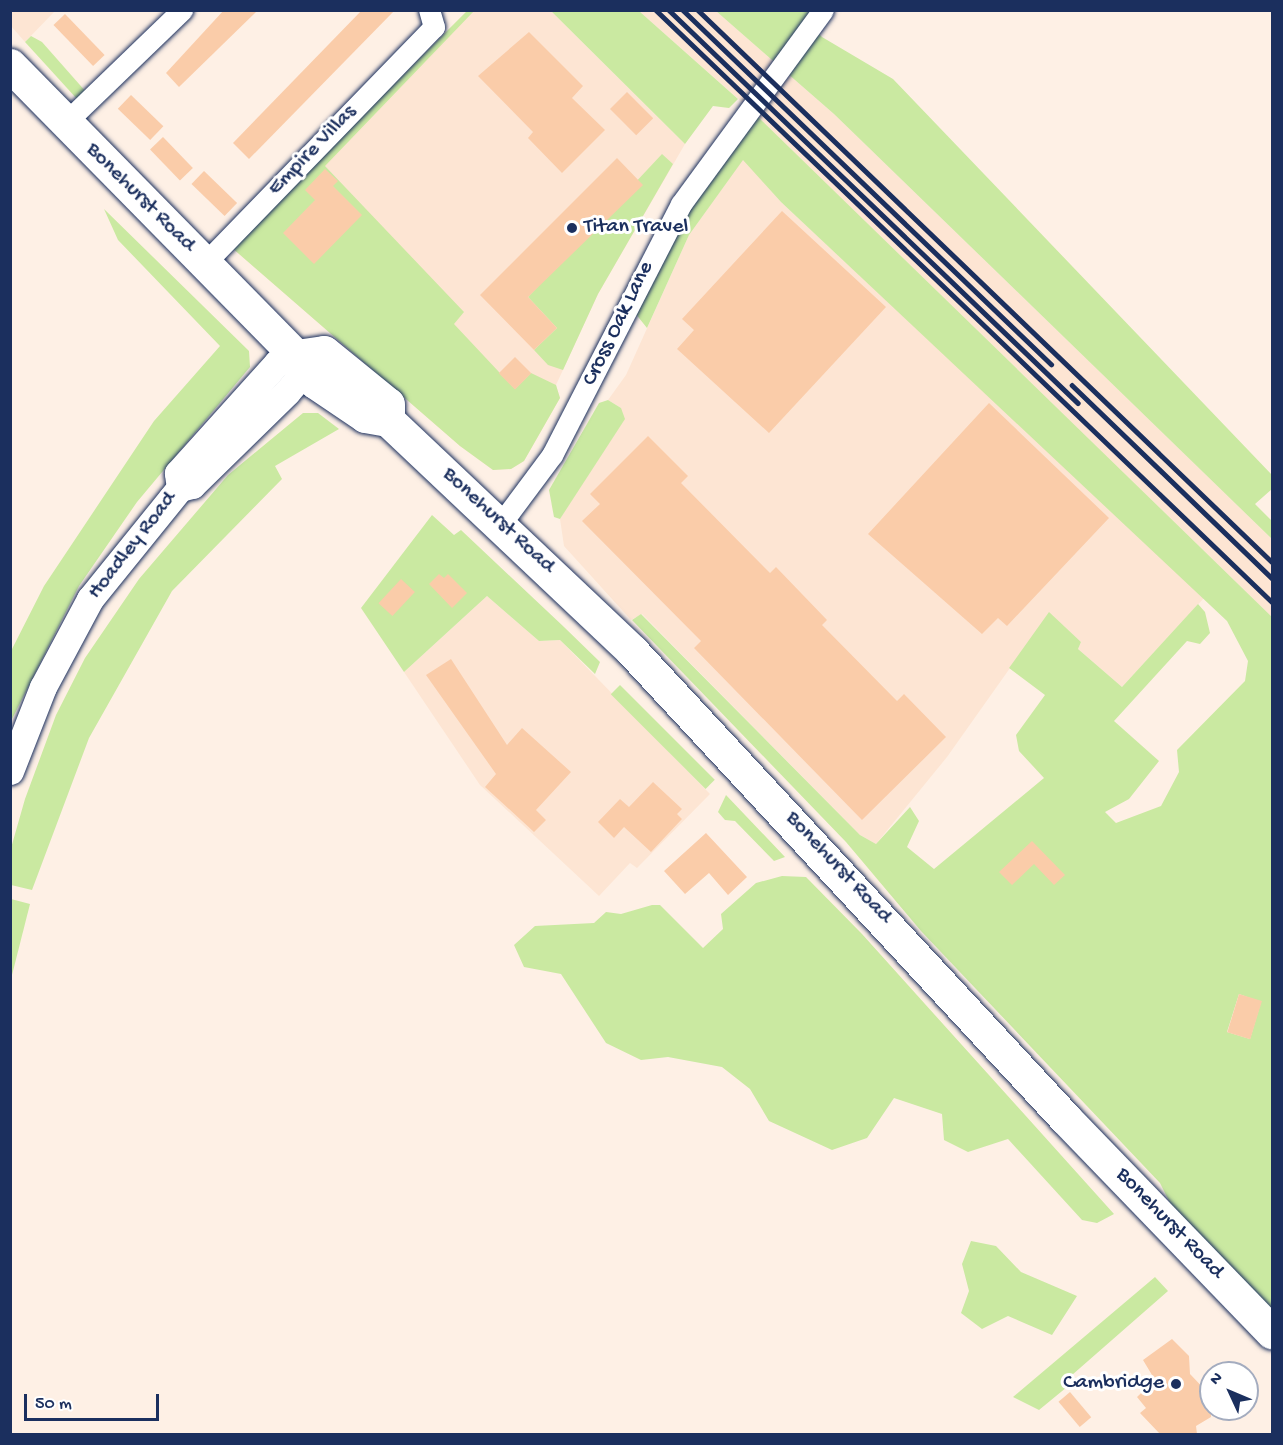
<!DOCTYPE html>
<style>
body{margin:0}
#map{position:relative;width:1283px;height:1445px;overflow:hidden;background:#fef0e5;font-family:"Gochi Hand",sans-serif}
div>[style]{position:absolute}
.built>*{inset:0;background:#fde5d3}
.green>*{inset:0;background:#cae9a1;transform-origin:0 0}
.building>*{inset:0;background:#facca9;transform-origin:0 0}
.roads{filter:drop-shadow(0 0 2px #1b2f5e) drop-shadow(0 0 2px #1b2f5e)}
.minor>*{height:21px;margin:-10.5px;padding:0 10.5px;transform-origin:10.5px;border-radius:10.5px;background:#fff}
.tertiary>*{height:27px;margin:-13.5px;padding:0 13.5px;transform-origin:13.5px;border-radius:13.5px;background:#fff}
.primary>*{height:33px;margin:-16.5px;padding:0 16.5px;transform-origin:16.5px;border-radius:16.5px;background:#fff}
.rail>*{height:4.5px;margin:-2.25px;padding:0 2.25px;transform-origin:2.25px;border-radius:2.25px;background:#1b2f5e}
.dots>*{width:16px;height:16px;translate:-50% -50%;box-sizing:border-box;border:3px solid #fff;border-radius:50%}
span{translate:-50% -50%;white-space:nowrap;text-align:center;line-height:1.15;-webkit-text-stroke:6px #fff;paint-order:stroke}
.street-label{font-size:22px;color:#1b2f5e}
.poi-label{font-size:22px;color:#1b2f5e}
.left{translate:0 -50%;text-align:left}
.right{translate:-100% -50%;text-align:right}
.frame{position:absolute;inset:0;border:12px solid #1b2f5e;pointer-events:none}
.north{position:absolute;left:1199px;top:1361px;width:60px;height:60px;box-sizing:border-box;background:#fff;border:2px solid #a4acbf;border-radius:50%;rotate:314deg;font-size:16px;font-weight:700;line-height:24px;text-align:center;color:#1b2f5e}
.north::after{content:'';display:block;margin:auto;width:21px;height:27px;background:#1b2f5e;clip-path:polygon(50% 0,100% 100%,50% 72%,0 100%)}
.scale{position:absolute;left:24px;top:1394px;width:135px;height:27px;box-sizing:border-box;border:3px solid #1b2f5e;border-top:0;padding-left:8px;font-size:18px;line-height:21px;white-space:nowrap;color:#1b2f5e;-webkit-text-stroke:4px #fff;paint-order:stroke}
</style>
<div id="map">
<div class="built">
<div style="clip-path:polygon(11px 11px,55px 11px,25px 42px,11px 26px)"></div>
<div style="clip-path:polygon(467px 11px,551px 11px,685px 144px,598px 294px,556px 385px,560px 398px,524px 461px,511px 469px,493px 470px,460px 446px,231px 247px)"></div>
<div style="clip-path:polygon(639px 11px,716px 11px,834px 114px,1272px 539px,1272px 617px,753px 112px)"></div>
<div style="clip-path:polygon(743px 159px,781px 202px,1204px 598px,1122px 687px,1078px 649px,1081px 642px,1049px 613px,947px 757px,876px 844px,860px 835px,642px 614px,631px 620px,564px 546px,560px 519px,621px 408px,608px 400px,626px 375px,689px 235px)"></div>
<div style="clip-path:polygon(487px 596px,539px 641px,560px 640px,710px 794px,637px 868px,630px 863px,599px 896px,480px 785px,404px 672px)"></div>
</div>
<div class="green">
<div style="clip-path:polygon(467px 11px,474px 11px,325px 166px,464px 312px,454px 324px,515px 389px,531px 373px,556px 385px,560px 398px,524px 461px,511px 469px,493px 470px,460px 446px,231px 247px)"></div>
<div style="clip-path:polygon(551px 11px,639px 11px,738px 99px,729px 108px,713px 106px,685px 144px)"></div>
<div style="clip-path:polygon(716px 11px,811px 11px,805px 20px,822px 37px,893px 79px,1272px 475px,1272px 489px,1255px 504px,1272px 521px,1272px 539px,834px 114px)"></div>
<div style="clip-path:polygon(31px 36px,42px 42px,87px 93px,77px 99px,25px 42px)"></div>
<div style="clip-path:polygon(evenodd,753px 112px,1272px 617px,1272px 1311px,1172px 1207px,1160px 1183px,921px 931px,846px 842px,632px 620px,641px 614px,860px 835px,876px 844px,910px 807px,919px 821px,907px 847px,934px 869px,1044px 778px,1019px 751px,1016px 735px,1045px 695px,1009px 668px,1049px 612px,1081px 642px,1078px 649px,1122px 687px,1198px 604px,1205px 612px,1210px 633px,1200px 644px,1187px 641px,1114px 721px,1159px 761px,1129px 799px,1105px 812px,1116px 823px,1161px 806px,1179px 772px,1177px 750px,1245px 681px,1248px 661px,1227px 621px,781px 202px,743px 160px,689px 235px,647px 328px,635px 313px,646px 284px,707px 176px,753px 112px,1239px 994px,1261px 1002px,1250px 1039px,1227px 1032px,1239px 994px)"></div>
<div style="clip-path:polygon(662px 154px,673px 164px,598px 294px,563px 370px,548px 365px,534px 350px,557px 328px,528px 297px)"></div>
<div style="clip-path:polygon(104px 209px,249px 351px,250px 367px,137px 502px,79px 586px,11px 721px,11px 651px,44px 586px,154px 421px,220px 346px,118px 240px)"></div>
<div style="clip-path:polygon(608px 400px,621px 408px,625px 419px,560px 519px,554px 517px,549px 490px,599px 403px)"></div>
<div style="clip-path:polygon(303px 413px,318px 413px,339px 429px,275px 466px,282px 479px,172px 591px,89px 738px,32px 890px,11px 885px,11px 848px,25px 799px,56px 715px,85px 658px,139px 579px,228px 475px)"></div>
<div style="clip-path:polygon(432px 515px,454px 535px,461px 530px,564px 627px,600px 662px,595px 674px,560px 640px,539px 641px,487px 596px,404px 672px,361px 608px)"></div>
<div style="left:620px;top:685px;width:134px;height:13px;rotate:45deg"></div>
<div style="clip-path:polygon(726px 795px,785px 857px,774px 861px,735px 821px,725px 820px,718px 812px)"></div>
<div style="clip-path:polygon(782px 876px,806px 877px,862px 934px,1114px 1214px,1097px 1223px,1082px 1220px,1008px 1139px,968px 1152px,944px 1140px,942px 1114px,894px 1098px,867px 1138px,832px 1150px,769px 1121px,750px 1089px,722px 1067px,668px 1057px,641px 1060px,606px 1043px,561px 974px,524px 967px,514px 945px,535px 926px,594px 923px,606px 912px,621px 914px,652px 905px,660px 905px,703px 948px,723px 929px,721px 914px,756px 883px)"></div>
<div style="clip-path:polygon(11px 899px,30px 904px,11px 979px,10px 899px)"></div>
<div style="clip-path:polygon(971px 1241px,996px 1246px,1021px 1272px,1077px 1296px,1052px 1335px,1008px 1316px,982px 1329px,961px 1313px,969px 1291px,962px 1264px)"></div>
<div style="clip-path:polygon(1155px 1277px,1168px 1291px,1064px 1382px,1067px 1387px,1039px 1410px,1013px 1397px)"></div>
</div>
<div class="building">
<div style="clip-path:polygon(224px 10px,258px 10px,179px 87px,166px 73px)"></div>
<div style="clip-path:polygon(362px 10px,395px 10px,249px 159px,233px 143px)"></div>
<div style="left:65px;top:14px;width:57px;height:16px;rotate:46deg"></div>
<div style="clip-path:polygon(529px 32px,583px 86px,572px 98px,605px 130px,562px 173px,528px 138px,533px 132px,478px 76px)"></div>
<div style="left:627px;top:92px;width:37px;height:24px;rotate:45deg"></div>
<div style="left:131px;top:95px;width:45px;height:19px;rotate:44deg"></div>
<div style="left:163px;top:137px;width:43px;height:18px;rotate:46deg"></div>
<div style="clip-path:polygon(617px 158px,643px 185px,528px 297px,557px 328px,534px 350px,480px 295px)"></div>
<div style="clip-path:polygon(325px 169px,338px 181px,333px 186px,362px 215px,314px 264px,283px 233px,315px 200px,305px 190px)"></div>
<div style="left:204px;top:171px;width:46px;height:18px;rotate:44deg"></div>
<div style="clip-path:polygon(782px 211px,886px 307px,769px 433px,677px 349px,694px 330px,682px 319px)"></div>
<div style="left:515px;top:357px;width:23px;height:23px;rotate:45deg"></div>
<div style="clip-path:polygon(989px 403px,1109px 518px,1007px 626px,998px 618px,982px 634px,868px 534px)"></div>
<div style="clip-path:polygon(648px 436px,688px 476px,681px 483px,770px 573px,776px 567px,827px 620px,822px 625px,897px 701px,904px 694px,946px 737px,862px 820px,694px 648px,701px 641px,582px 521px,600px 504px,590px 494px)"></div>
<div style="clip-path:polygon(439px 574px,444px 578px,448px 574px,467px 593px,452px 608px,429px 584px)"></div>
<div style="left:401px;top:579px;width:19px;height:33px;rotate:43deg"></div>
<div style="clip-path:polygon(451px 659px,507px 745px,522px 728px,571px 772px,536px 810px,546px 820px,534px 832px,485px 787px,496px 774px,426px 675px)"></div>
<div style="clip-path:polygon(653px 782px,682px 809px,677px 814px,682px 819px,651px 852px,624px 827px,614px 838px,598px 822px,620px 799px,629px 807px)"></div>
<div style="clip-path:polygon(706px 833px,747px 877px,728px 895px,709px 873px,685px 894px,664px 871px)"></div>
<div style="clip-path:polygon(1032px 841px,1065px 875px,1054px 885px,1034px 864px,1012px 885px,999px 872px)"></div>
<div style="left:1239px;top:994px;width:24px;height:40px;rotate:17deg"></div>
<div style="clip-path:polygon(1172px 1339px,1189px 1356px,1190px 1374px,1211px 1396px,1211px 1417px,1196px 1426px,1197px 1434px,1160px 1434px,1140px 1413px,1146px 1408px,1137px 1397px,1155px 1380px,1143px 1360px)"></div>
<div style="left:1070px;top:1392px;width:33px;height:15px;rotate:50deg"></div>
</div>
<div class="roads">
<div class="minor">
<div style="left:65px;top:123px;width:163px;rotate:-44deg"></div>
<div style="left:205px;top:263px;width:329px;rotate:-45.9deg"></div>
<div style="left:434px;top:27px;width:18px;rotate:-106deg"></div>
<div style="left:502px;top:522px;width:84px;rotate:-53.3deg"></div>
<div style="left:552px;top:455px;width:282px;rotate:-62.8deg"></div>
<div style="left:681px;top:204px;width:240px;rotate:-53.8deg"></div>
</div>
<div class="tertiary">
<div style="left:10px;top:771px;width:90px;rotate:-68.6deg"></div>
<div style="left:43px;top:687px;width:100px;rotate:-61.9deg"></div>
<div style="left:90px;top:599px;width:143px;rotate:-51deg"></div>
<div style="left:180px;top:488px;width:15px;rotate:-98deg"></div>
<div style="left:178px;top:473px;width:148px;rotate:-48deg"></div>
<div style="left:277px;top:363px;width:20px;rotate:-20deg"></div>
<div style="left:296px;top:356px;width:22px;rotate:82deg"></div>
<div style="left:299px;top:378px;width:18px;rotate:131deg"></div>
<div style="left:287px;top:392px;width:133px;rotate:135.6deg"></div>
<div style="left:192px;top:485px;width:12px;rotate:166deg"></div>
</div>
<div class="primary">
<div style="left:10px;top:65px;width:408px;rotate:45.5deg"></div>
<div style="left:296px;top:356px;width:32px;rotate:54deg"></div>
<div style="left:315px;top:382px;width:60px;rotate:34.2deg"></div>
<div style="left:365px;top:416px;width:23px;rotate:10deg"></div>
<div style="left:388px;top:420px;width:336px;rotate:43.4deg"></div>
<div style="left:632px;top:651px;width:637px;rotate:47.16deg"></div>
<div style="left:1065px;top:1118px;width:298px;rotate:46deg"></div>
<div style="left:296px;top:356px;width:28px;rotate:-8deg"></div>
<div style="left:324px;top:352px;width:82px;rotate:39.1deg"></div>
<div style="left:388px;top:404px;width:16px;rotate:90deg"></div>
</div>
</div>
<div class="rail">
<div style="left:656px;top:10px;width:854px;rotate:43.86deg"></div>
<div style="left:669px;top:10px;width:567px;rotate:43.86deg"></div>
<div style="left:683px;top:10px;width:511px;rotate:43.89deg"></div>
<div style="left:698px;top:10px;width:796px;rotate:43.88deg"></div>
<div style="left:1072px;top:385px;width:278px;rotate:44deg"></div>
</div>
<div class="dots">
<div style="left:572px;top:228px;background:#1b2f5e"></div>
<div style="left:1176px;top:1384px;background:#1b2f5e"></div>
</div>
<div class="street-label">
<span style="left:313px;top:151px;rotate:-46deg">Empire Villas</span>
<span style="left:140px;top:198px;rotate:45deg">Bonehurst Road</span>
<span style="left:619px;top:324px;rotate:-64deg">Cross Oak Lane</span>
<span style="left:498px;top:521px;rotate:43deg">Bonehurst Road</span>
<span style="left:133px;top:546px;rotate:-52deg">Hoadley Road</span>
<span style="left:838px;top:868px;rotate:47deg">Bonehurst Road</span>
<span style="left:1169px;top:1224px;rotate:46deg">Bonehurst Road</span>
</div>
<div class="poi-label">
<span class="left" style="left:584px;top:228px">Titan Travel</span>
<span class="right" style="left:1164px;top:1384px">Cambridge</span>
</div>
<div class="frame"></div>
<div class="north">N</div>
<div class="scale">50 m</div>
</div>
